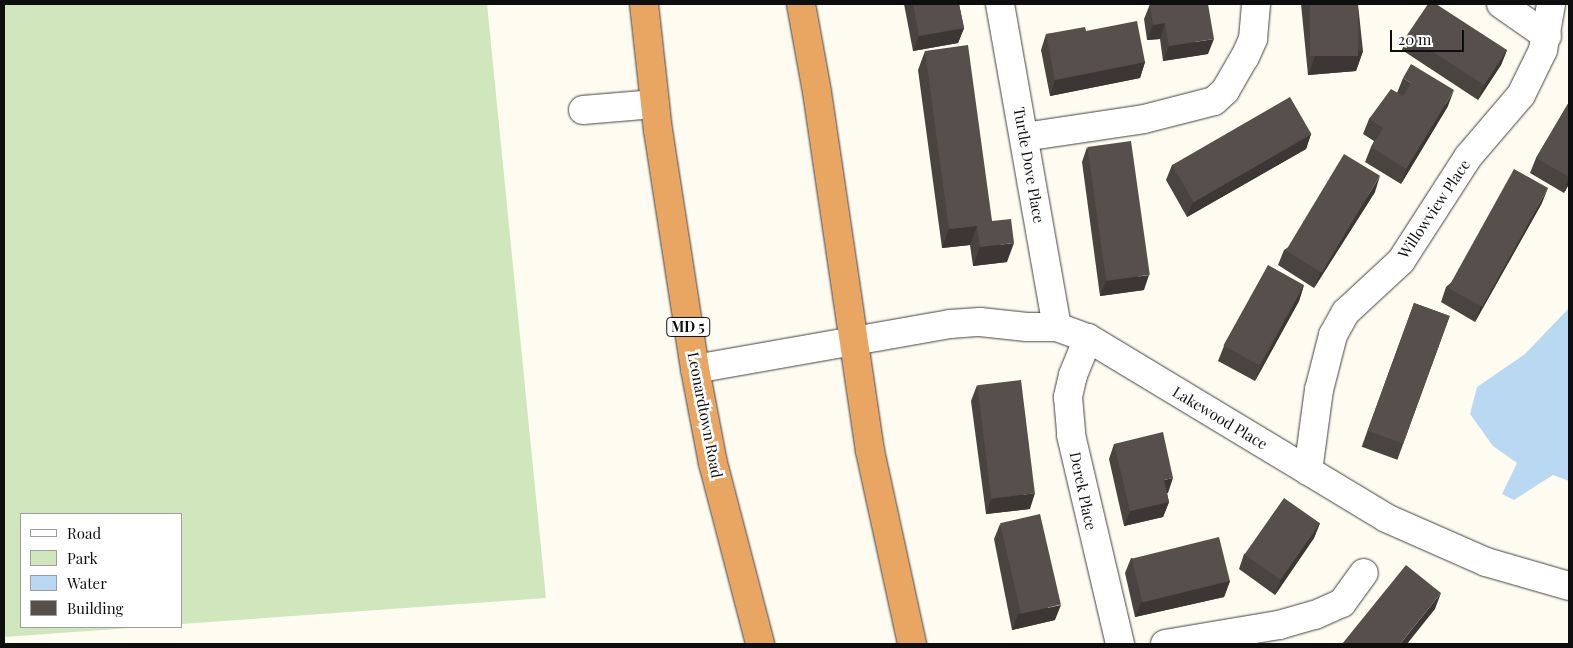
<!DOCTYPE html>
<style>
body{margin:0}
#map{position:relative;width:1573px;height:648px;overflow:hidden;background:#fefcf0;font-family:"Playfair Display",serif}
div>[style]{position:absolute}
.green>*{inset:0;background:#d0e6bc}
.water>*{inset:0;background:#b8d9f1}
.roads{filter:drop-shadow(0 0 1px #414141) drop-shadow(0 0 1px #414141)}
.minor>*{height:28px;margin:-14px;padding:0 14px;transform-origin:14px;border-radius:14px;background:#fff}
.highway>*{height:28px;margin:-14px;padding:0 14px;transform-origin:14px;border-radius:14px;background:#e9a662}
.wall>*{inset:0;background:#4a4440;transform-origin:0 0}
.shaded-wall>*{inset:0;background:#3c3734}
.building>*{inset:0;background:#564f4b;transform-origin:0 0}
span{translate:-50% -50%;white-space:nowrap;text-align:center;line-height:1.15;-webkit-text-stroke:5px #fff;paint-order:stroke}
.shield-label span{padding:1px 4px;background:#fff;border:1px solid;border-radius:4px;-webkit-text-stroke-width:0}
.shield-label{font-size:14px;color:#0e0e0e;font-weight:700}
.street-label{font-size:15px;color:#0e0e0e}
.frame{position:absolute;inset:0;border:5px solid #0e0e0e;pointer-events:none}
.legend{position:absolute;left:20px;top:513px;width:162px;height:115px;box-sizing:border-box;background:#fff;border:1px solid #9f9f9f;margin:0;padding:6px 9px;list-style:none;font-size:15px;color:#0e0e0e}
.legend li{display:flex;align-items:center;gap:10px;height:25px}
.legend b{width:25px;border:1px solid #9f9f9f}
.scale{position:absolute;left:1390px;top:30px;width:74px;height:22px;box-sizing:border-box;border:2px solid #0e0e0e;border-top:0;padding-left:6px;font-size:15px;line-height:18px;white-space:nowrap;color:#0e0e0e;-webkit-text-stroke:4px #fff;paint-order:stroke}
</style>
<div id="map">
<div class="green">
<div style="clip-path:polygon(4px 4px,487px 4px,546px 598px,181px 624px,181px 514px,21px 514px,21px 627px,145px 627px,4px 637px)"></div>
</div>
<div class="water">
<div style="clip-path:polygon(1569px 308px,1569px 481px,1553px 475px,1514px 500px,1502px 494px,1517px 463px,1493px 446px,1470px 414px,1477px 387px,1525px 354px)"></div>
</div>
<div class="roads">
<div class="minor">
<div style="left:1000px;top:4px;width:328px;rotate:80deg"></div>
<div style="left:1501px;top:4px;width:56px;rotate:34.8deg"></div>
<div style="left:583px;top:110px;width:72px;rotate:-4.8deg"></div>
<div style="left:1024px;top:137px;width:121px;rotate:-8.5deg"></div>
<div style="left:1144px;top:119px;width:72px;rotate:-14.4deg"></div>
<div style="left:1214px;top:101px;width:15px;rotate:-42deg"></div>
<div style="left:1225px;top:91px;width:39px;rotate:-60deg"></div>
<div style="left:1245px;top:57px;width:20px;rotate:-66deg"></div>
<div style="left:1253px;top:39px;width:35px;rotate:-85deg"></div>
<div style="left:1088px;top:338px;width:40px;rotate:112deg"></div>
<div style="left:1073px;top:375px;width:23px;rotate:103deg"></div>
<div style="left:1068px;top:397px;width:38px;rotate:85deg"></div>
<div style="left:1071px;top:435px;width:215px;rotate:76.8deg"></div>
<div style="left:695px;top:369px;width:259px;rotate:-10deg"></div>
<div style="left:950px;top:324px;width:30px;rotate:-4deg"></div>
<div style="left:980px;top:322px;width:47px;rotate:6.1deg"></div>
<div style="left:1027px;top:327px;width:30px"></div>
<div style="left:1057px;top:327px;width:33px;rotate:20deg"></div>
<div style="left:1088px;top:338px;width:348px;rotate:31.1deg"></div>
<div style="left:1386px;top:518px;width:109px;rotate:23.7deg"></div>
<div style="left:1486px;top:562px;width:86px;rotate:16.1deg"></div>
<div style="left:1308px;top:471px;width:82px;rotate:-82.3deg"></div>
<div style="left:1319px;top:390px;width:57px;rotate:-75.7deg"></div>
<div style="left:1333px;top:335px;width:26px;rotate:-61deg"></div>
<div style="left:1346px;top:312px;width:75px;rotate:-42.8deg"></div>
<div style="left:1401px;top:261px;width:124px;rotate:-57.2deg"></div>
<div style="left:1468px;top:157px;width:82px;rotate:-49.5deg"></div>
<div style="left:1521px;top:95px;width:50px;rotate:-63.9deg"></div>
<div style="left:1543px;top:50px;width:47px;rotate:-80.1deg"></div>
<div style="left:1165px;top:644px;width:116px;rotate:-9.5deg"></div>
<div style="left:1279px;top:625px;width:37px;rotate:-16deg"></div>
<div style="left:1315px;top:615px;width:30px;rotate:-24deg"></div>
<div style="left:1342px;top:603px;width:37px;rotate:-54deg"></div>
</div>
<div class="highway">
<div style="left:644px;top:4px;width:127px;rotate:83.7deg"></div>
<div style="left:658px;top:130px;width:242px;rotate:81.2deg"></div>
<div style="left:695px;top:369px;width:96px;rotate:79.2deg"></div>
<div style="left:713px;top:463px;width:187px;rotate:75.4deg"></div>
<div style="left:801px;top:4px;width:89px;rotate:79.7deg"></div>
<div style="left:817px;top:92px;width:363px;rotate:81.6deg"></div>
<div style="left:870px;top:451px;width:198px;rotate:77.7deg"></div>
</div>
</div>
<div class="wall">
<div style="clip-path:polygon(904px 4px,959px 4px,964px 28px,958px 43px,913px 51px)"></div>
<div style="clip-path:polygon(1150px 4px,1208px 54px,1163px 61px,1160px 39px,1147px 40px,1144px 19px)"></div>
<div style="clip-path:polygon(1301px 4px,1358px 4px,1363px 51px,1356px 71px,1308px 75px)"></div>
<div style="clip-path:polygon(1086px 31px,1145px 62px,1140px 78px,1050px 96px,1041px 50px,1046px 34px)"></div>
<div style="clip-path:polygon(1407px 35px,1507px 50px,1501px 65px,1478px 100px,1402px 50px)"></div>
<div style="clip-path:polygon(925px 51px,992px 221px,1007px 262px,973px 266px,970px 245px,942px 248px,918px 70px)"></div>
<div style="clip-path:polygon(1403px 78px,1448px 106px,1401px 184px,1365px 162px,1371px 147px,1374px 141px,1363px 134px,1369px 119px,1397px 93px)"></div>
<div style="clip-path:polygon(1569px 102px,1569px 184px,1564px 193px,1530px 173px,1536px 158px)"></div>
<div style="clip-path:polygon(1311px 134px,1306px 149px,1187px 217px,1166px 180px,1172px 165px)"></div>
<div style="clip-path:polygon(1087px 147px,1144px 290px,1100px 296px,1082px 162px)"></div>
<div style="clip-path:polygon(1375px 192px,1314px 288px,1278px 265px,1284px 250px)"></div>
<div style="clip-path:polygon(1542px 203px,1475px 322px,1441px 302px,1446px 287px)"></div>
<div style="clip-path:polygon(1304px 285px,1299px 301px,1255px 381px,1218px 361px,1224px 346px)"></div>
<div style="left:1414px;top:303px;width:38px;height:153px;rotate:20deg"></div>
<div style="clip-path:polygon(977px 385px,1030px 509px,986px 514px,971px 401px)"></div>
<div style="clip-path:polygon(1114px 444px,1168px 493px,1167px 493px,1169px 502px,1163px 517px,1124px 526px,1109px 459px)"></div>
<div style="clip-path:polygon(1320px 523px,1314px 538px,1275px 595px,1239px 569px,1244px 554px)"></div>
<div style="clip-path:polygon(1000px 524px,1055px 620px,1012px 630px,994px 539px)"></div>
<div style="clip-path:polygon(1131px 558px,1230px 581px,1224px 597px,1135px 617px,1125px 573px)"></div>
</div>
<div class="shaded-wall">
<div style="clip-path:polygon(1165px 23px,1160px 39px,1147px 40px,1153px 25px)"></div>
<div style="clip-path:polygon(964px 28px,958px 43px,913px 51px,919px 36px)"></div>
<div style="clip-path:polygon(1214px 39px,1208px 54px,1163px 61px,1169px 46px)"></div>
<div style="clip-path:polygon(1507px 50px,1501px 65px,1478px 100px,1484px 85px)"></div>
<div style="clip-path:polygon(1363px 51px,1356px 71px,1308px 75px,1315px 56px)"></div>
<div style="clip-path:polygon(1145px 62px,1140px 78px,1050px 96px,1055px 80px)"></div>
<div style="clip-path:polygon(1454px 90px,1448px 106px,1401px 184px,1406px 169px)"></div>
<div style="clip-path:polygon(1311px 134px,1306px 149px,1187px 217px,1193px 202px)"></div>
<div style="clip-path:polygon(1380px 176px,1375px 192px,1314px 288px,1320px 273px)"></div>
<div style="clip-path:polygon(1569px 178px,1569px 184px,1564px 193px)"></div>
<div style="clip-path:polygon(1548px 188px,1542px 203px,1475px 322px,1481px 306px)"></div>
<div style="clip-path:polygon(977px 226px,970px 245px,942px 248px,949px 229px)"></div>
<div style="clip-path:polygon(1014px 243px,1007px 262px,973px 266px,980px 247px)"></div>
<div style="clip-path:polygon(1149px 275px,1144px 290px,1100px 296px,1106px 281px)"></div>
<div style="clip-path:polygon(1304px 285px,1299px 301px,1255px 381px,1261px 366px)"></div>
<div style="clip-path:polygon(1173px 478px,1168px 493px,1158px 496px,1164px 480px)"></div>
<div style="clip-path:polygon(1035px 493px,1030px 509px,986px 514px,991px 499px)"></div>
<div style="clip-path:polygon(1169px 502px,1163px 517px,1124px 526px,1130px 511px)"></div>
<div style="clip-path:polygon(1320px 523px,1314px 538px,1275px 595px,1281px 579px)"></div>
<div style="clip-path:polygon(1230px 581px,1224px 597px,1135px 617px,1141px 602px)"></div>
<div style="clip-path:polygon(1441px 593px,1435px 609px,1407px 644px,1400px 644px)"></div>
<div style="clip-path:polygon(1061px 605px,1055px 620px,1012px 630px,1018px 614px)"></div>
</div>
<div class="building">
<div style="clip-path:polygon(913px 4px,959px 4px,964px 28px,919px 36px)"></div>
<div style="clip-path:polygon(1150px 4px,1208px 4px,1214px 39px,1169px 46px,1165px 23px,1153px 25px)"></div>
<div style="left:1310px;top:4px;width:48px;height:52px"></div>
<div style="clip-path:polygon(1428px 4px,1436px 4px,1507px 50px,1484px 85px,1407px 35px)"></div>
<div style="clip-path:polygon(1137px 21px,1145px 62px,1055px 80px,1046px 34px,1085px 27px,1086px 31px)"></div>
<div style="clip-path:polygon(968px 45px,992px 221px,1011px 219px,1014px 243px,980px 247px,977px 226px,949px 229px,925px 51px)"></div>
<div style="clip-path:polygon(1411px 64px,1454px 90px,1406px 169px,1371px 147px,1383px 128px,1369px 119px,1391px 89px,1403px 96px,1411px 83px,1403px 78px)"></div>
<div style="left:1290px;top:97px;width:43px;height:136px;rotate:60deg"></div>
<div style="clip-path:polygon(1569px 102px,1569px 177px,1536px 158px)"></div>
<div style="left:1131px;top:141px;width:135px;height:44px;rotate:82deg"></div>
<div style="left:1344px;top:154px;width:42px;height:113px;rotate:31deg"></div>
<div style="left:1514px;top:169px;width:39px;height:136px;rotate:29deg"></div>
<div style="left:1268px;top:265px;width:41px;height:92px;rotate:29deg"></div>
<div style="left:1414px;top:303px;width:38px;height:136px;rotate:20deg"></div>
<div style="left:1021px;top:380px;width:114px;height:44px;rotate:83deg"></div>
<div style="clip-path:polygon(1163px 432px,1173px 478px,1164px 480px,1169px 502px,1130px 511px,1114px 444px)"></div>
<div style="left:1284px;top:498px;width:44px;height:69px;rotate:35deg"></div>
<div style="left:1040px;top:514px;width:93px;height:41px;rotate:77deg"></div>
<div style="left:1219px;top:537px;width:45px;height:90px;rotate:76deg"></div>
<div style="clip-path:polygon(1406px 565px,1441px 593px,1400px 644px,1342px 644px)"></div>
</div>
<div class="shield-label">
<span style="left:688px;top:327px">MD 5</span>
</div>
<div class="street-label">
<span style="left:1029px;top:165px;rotate:80deg">Turtle Dove Place</span>
<span style="left:1434px;top:209px;rotate:-56deg">Willowview Place</span>
<span style="left:705px;top:415px;rotate:79deg">Leonardtown Road</span>
<span style="left:1220px;top:418px;rotate:31deg">Lakewood Place</span>
<span style="left:1083px;top:491px;rotate:78deg">Derek Place</span>
</div>
<div class="frame"></div>
<ul class="legend">
<li><b style="height:6px;background:#fff"></b>Road</li>
<li><b style="height:14px;background:#d0e6bc"></b>Park</li>
<li><b style="height:14px;background:#b8d9f1"></b>Water</li>
<li><b style="height:14px;background:#564f4b"></b>Building</li>
</ul>
<div class="scale">20 m</div>
</div>
